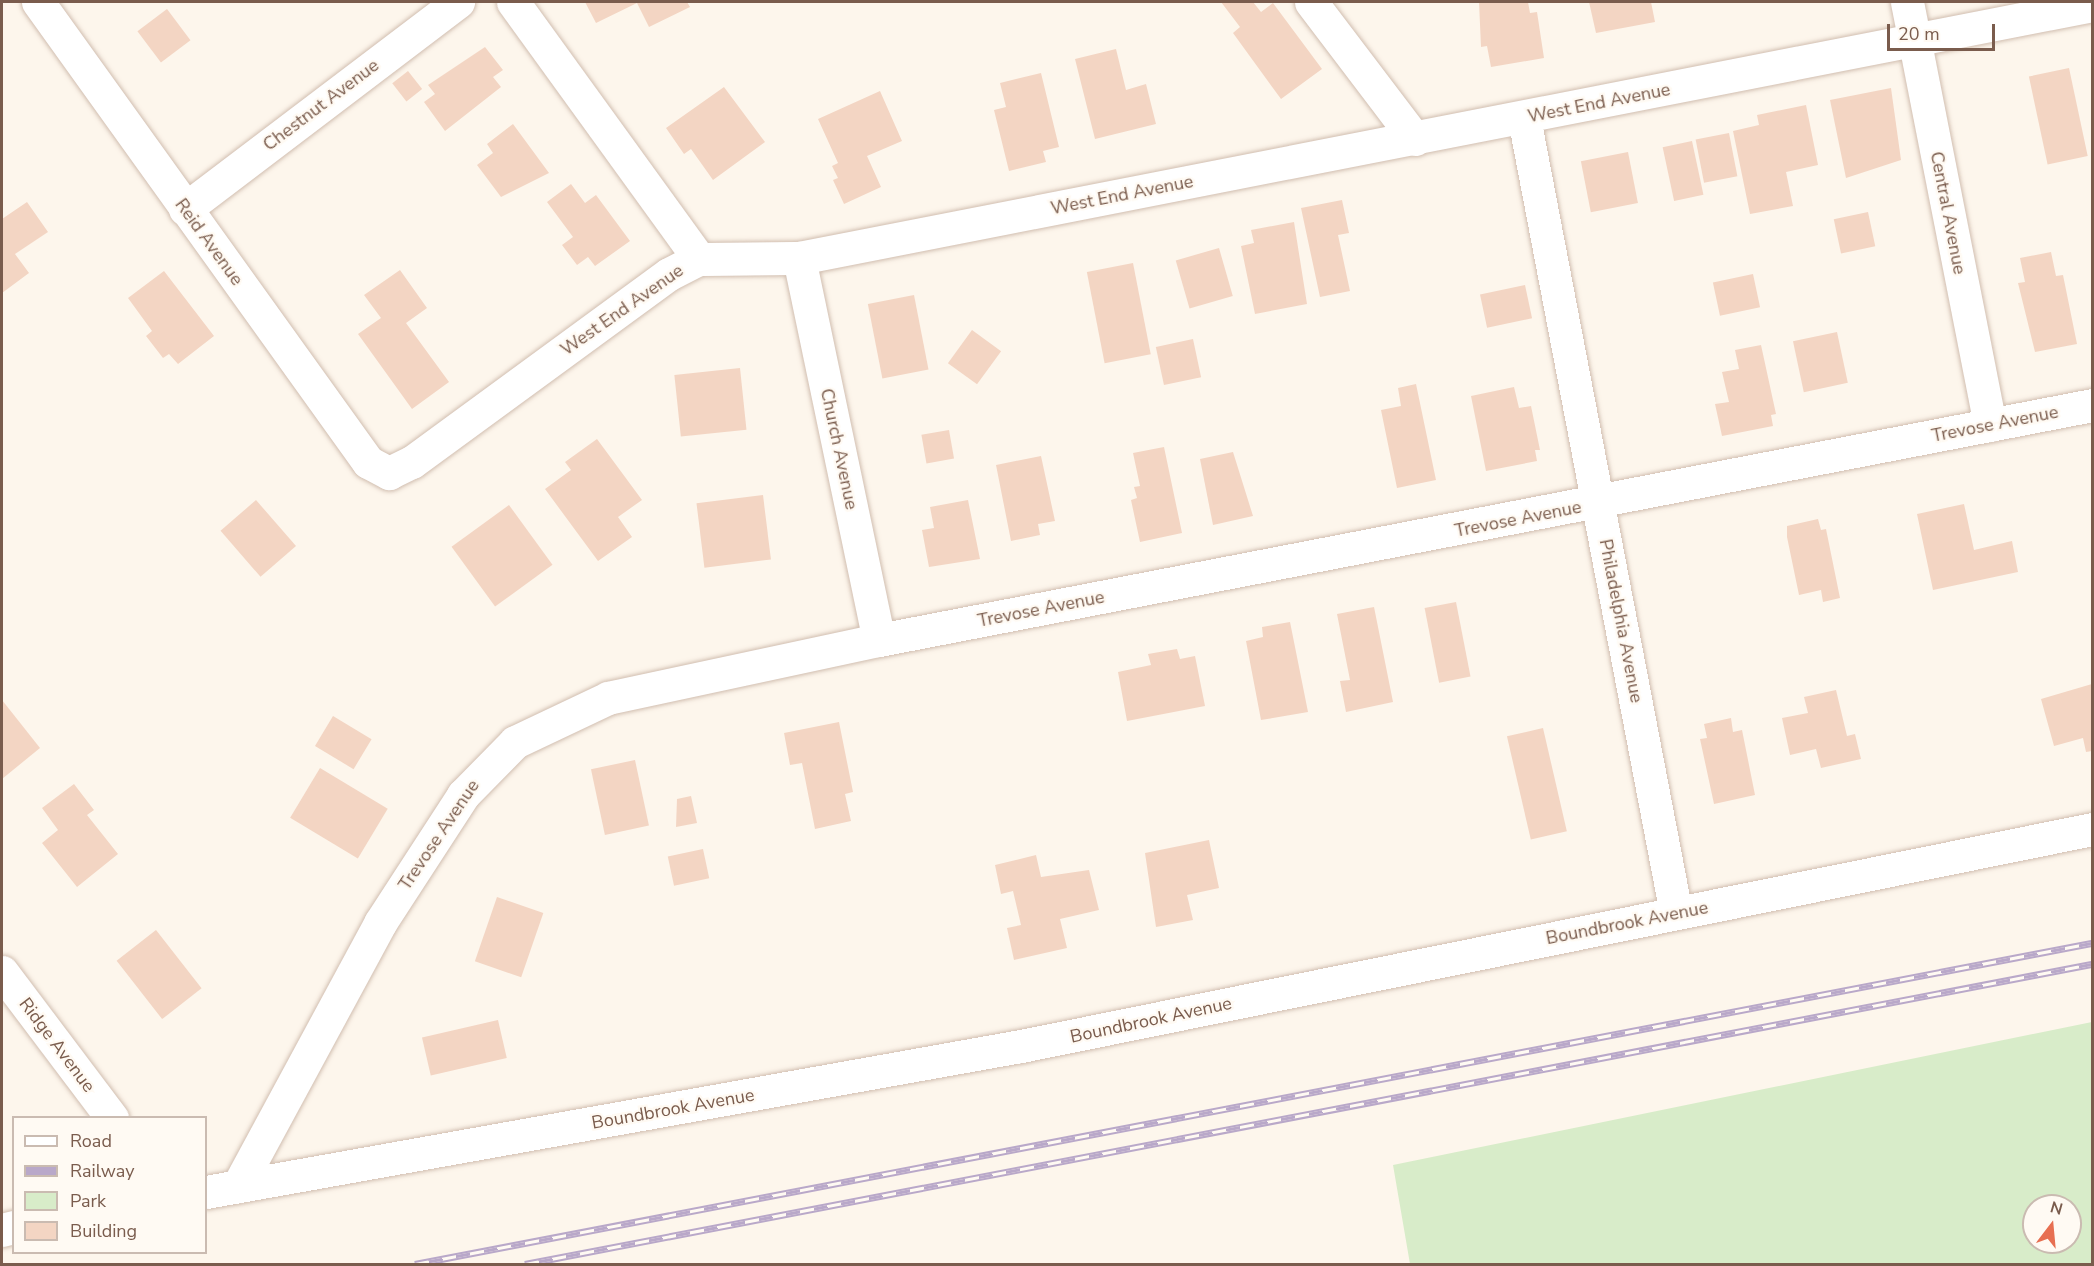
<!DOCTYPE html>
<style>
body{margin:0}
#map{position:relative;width:2094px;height:1266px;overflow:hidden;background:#fdf6ec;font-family:"Nunito Sans",sans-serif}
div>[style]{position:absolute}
.green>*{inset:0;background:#d8ecc9}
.building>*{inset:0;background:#f3d5c3;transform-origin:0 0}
.roads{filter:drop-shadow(0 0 2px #d1beb0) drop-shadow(0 0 2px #d1beb0)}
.minor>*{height:33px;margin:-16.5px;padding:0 16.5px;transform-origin:16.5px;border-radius:16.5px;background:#fff}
.rail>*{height:7px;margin-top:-3.5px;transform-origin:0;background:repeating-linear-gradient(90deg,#fffaf3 0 14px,#b9a8c9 0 28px);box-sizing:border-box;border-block:2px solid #b9a8c9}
span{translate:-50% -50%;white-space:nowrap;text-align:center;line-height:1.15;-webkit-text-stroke:4.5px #fffaf3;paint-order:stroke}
.street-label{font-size:18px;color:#7a5c4d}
.frame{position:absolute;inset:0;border:3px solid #7a5c4d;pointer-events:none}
.legend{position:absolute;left:12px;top:1116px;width:195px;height:138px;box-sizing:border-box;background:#fffaf3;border:2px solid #cabbb1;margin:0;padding:8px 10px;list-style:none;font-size:18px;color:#7a5c4d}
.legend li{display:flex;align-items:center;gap:12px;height:30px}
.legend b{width:30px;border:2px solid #cabbb1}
.north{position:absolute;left:2022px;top:1194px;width:60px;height:60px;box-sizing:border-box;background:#fffaf3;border:2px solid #cabbb1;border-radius:50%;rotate:16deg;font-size:16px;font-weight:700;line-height:24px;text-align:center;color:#7a5c4d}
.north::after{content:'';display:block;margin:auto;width:21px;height:27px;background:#e76f51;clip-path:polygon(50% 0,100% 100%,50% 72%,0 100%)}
.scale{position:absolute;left:1887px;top:24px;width:108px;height:27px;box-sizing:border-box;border:3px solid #7a5c4d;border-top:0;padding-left:8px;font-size:18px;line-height:21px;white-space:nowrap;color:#7a5c4d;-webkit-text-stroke:4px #fffaf3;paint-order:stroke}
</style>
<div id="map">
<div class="green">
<div style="clip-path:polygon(evenodd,2092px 1022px,2092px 1264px,1410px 1264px,1393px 1165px,2092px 1022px,2034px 1206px,2070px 1206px,2070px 1242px,2034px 1242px,2034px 1206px)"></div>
</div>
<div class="building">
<div style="clip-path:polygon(585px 2px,687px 2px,690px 7px,649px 27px,637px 3px,596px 23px)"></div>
<div style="clip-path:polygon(1221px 2px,1253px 2px,1261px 12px,1273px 3px,1322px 69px,1281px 99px,1233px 33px,1240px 27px)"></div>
<div style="clip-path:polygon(1479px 2px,1528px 2px,1530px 13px,1537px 12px,1544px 58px,1491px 67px,1487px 46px,1481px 47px)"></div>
<div style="clip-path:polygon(1589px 2px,1651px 2px,1655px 22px,1596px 33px)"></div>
<div style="left:167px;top:9px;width:39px;height:37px;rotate:53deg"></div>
<div style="clip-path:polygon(485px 47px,503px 70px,493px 77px,501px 87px,445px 131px,424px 102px,435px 94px,428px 85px)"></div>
<div style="clip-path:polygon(1116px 49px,1126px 90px,1146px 84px,1156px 124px,1095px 139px,1075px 59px)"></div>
<div style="left:2069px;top:68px;width:90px;height:41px;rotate:78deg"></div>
<div style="left:408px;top:71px;width:23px;height:20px;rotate:52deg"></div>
<div style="clip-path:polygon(1041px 73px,1059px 147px,1043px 151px,1046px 162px,1009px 171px,994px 110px,1006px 107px,1000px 83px)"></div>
<div style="clip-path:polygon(724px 87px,765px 142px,713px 180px,691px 149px,684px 154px,666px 128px)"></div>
<div style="clip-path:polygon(1891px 88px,1901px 160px,1846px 178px,1830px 100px)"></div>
<div style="clip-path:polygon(880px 91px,902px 141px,867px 156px,881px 187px,844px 204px,833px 180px,838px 178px,832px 166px,838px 163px,818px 119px)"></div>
<div style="clip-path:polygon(1806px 105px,1818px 165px,1786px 172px,1793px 206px,1750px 214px,1733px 131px,1759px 125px,1757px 115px)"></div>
<div style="clip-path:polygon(513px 124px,549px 173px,501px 197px,477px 165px,493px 153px,487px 144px)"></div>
<div style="left:1729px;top:133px;width:44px;height:34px;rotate:79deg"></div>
<div style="left:1692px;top:141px;width:55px;height:30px;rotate:78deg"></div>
<div style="left:1628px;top:152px;width:52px;height:48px;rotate:79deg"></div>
<div style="clip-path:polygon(571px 184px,585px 203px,596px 195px,630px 241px,595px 266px,588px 257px,577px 265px,562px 245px,573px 237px,547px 202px)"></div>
<div style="clip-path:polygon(1342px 200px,1349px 233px,1338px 235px,1350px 291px,1320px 297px,1301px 208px)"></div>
<div style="clip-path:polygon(27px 202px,48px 232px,15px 254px,29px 273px,2px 293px,2px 219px)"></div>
<div style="left:1868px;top:212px;width:35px;height:35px;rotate:78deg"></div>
<div style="clip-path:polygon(1294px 222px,1307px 304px,1255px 314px,1241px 246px,1254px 243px,1251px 230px)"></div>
<div style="left:1219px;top:248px;width:50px;height:45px;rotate:74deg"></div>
<div style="clip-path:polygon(2051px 252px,2056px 276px,2063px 275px,2077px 344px,2035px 352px,2018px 283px,2025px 282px,2020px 258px)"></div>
<div style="left:1133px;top:263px;width:93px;height:47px;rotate:79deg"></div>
<div style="clip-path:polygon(400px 270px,427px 308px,406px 323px,449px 382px,412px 409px,358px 334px,381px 318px,364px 295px)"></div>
<div style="clip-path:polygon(164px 271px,214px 336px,178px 364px,169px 354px,163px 358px,146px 336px,152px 331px,128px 298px)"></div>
<div style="left:1753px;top:274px;width:34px;height:41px;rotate:78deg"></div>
<div style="left:1525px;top:285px;width:34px;height:46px;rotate:78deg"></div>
<div style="left:914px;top:295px;width:76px;height:47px;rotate:79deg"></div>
<div style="left:972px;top:330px;width:36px;height:41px;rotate:36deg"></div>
<div style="left:1837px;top:332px;width:52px;height:45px;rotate:78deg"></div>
<div style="left:1193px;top:339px;width:39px;height:38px;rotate:78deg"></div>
<div style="clip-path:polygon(1761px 345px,1776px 414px,1771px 415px,1773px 426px,1722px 436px,1715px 404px,1729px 402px,1722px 372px,1739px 369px,1735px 350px)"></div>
<div style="left:740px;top:368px;width:62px;height:66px;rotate:84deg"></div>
<div style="clip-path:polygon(1416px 384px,1436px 480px,1397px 488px,1381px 410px,1401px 406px,1398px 388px)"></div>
<div style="clip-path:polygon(1514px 387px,1519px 408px,1531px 406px,1540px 450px,1535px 450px,1537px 461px,1486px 471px,1471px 396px)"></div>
<div style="left:949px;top:430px;width:29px;height:28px;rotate:80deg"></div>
<div style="clip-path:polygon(597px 439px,642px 500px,618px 517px,632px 537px,598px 561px,545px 489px,571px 470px,565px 462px)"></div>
<div style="clip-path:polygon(1164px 447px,1182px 533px,1140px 542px,1131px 500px,1137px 498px,1134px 487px,1140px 486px,1133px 453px)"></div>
<div style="clip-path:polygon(1233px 452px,1253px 516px,1213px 525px,1200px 459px)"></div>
<div style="clip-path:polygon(1041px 456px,1055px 521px,1038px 524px,1040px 535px,1011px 541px,996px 465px)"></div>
<div style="left:763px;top:495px;width:65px;height:67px;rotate:83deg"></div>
<div style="left:256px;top:500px;width:61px;height:47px;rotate:49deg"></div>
<div style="clip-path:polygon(968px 500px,980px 559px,929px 567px,922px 530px,934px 528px,930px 507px)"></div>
<div style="clip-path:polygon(1964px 504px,1974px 550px,2012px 541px,2018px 572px,1933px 590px,1917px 514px)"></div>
<div style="left:509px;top:505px;width:74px;height:71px;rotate:54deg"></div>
<div style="clip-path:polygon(1818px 519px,1821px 530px,1826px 529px,1840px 598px,1823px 602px,1821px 590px,1799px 595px,1787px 537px,1787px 526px)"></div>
<div style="left:1456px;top:602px;width:76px;height:32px;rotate:79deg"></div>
<div style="clip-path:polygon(1374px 607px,1393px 702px,1346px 712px,1340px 681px,1350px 680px,1337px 614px)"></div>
<div style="clip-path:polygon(1290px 622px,1308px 712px,1261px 720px,1246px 641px,1263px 637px,1262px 627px)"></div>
<div style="clip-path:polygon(1177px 649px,1180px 659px,1195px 656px,1205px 706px,1127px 721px,1118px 672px,1151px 665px,1148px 654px)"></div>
<div style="clip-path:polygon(2092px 684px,2092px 751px,2086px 752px,2083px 738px,2054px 746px,2041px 699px)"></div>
<div style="clip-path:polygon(1836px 690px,1847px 736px,1855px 734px,1861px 759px,1821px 768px,1816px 749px,1790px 755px,1782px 718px,1808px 713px,1804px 697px)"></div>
<div style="clip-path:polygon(2px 700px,40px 748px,2px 779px)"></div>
<div style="left:333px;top:716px;width:45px;height:35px;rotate:31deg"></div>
<div style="clip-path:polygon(1731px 718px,1733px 732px,1742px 730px,1755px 795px,1714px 804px,1700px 739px,1707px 738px,1704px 724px)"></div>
<div style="clip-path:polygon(839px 722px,853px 792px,845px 794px,851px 821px,815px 829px,802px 763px,790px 765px,784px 733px)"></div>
<div style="left:1543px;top:728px;width:106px;height:37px;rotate:77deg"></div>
<div style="left:635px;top:760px;width:67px;height:45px;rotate:78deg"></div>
<div style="left:320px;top:768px;width:79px;height:58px;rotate:31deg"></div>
<div style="clip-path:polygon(74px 784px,94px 810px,87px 815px,118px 854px,77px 887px,42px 843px,58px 830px,42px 808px)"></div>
<div style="clip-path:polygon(691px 796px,697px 823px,676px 827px,677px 799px)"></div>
<div style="clip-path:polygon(1209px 840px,1219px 888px,1187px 895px,1193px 920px,1156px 927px,1145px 853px)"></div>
<div style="left:703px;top:849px;width:30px;height:36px;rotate:78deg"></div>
<div style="clip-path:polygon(1036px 855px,1041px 877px,1089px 870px,1099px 910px,1060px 919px,1067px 948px,1014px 960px,1007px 928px,1021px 925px,1013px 891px,1001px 894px,995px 865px)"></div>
<div style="left:497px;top:897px;width:49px;height:68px;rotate:19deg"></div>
<div style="left:156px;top:930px;width:74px;height:50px;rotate:52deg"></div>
<div style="left:498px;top:1020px;width:39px;height:78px;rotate:77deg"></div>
</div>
<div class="roads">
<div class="minor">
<div style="left:38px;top:2px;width:566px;rotate:54.34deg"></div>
<div style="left:368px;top:462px;width:24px;rotate:28deg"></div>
<div style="left:389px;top:473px;width:25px;rotate:-26deg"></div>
<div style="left:412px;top:462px;width:318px;rotate:-36.2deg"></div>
<div style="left:669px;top:274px;width:34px;rotate:-27deg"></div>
<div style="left:699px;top:259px;width:100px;rotate:-0.6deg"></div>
<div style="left:799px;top:258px;width:1318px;rotate:-11.07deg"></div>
<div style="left:513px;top:2px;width:317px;rotate:54.1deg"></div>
<div style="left:1311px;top:2px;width:172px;rotate:52.8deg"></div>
<div style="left:1907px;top:2px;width:431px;rotate:78.9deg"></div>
<div style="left:1524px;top:118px;width:809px;rotate:79.18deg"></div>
<div style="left:185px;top:209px;width:343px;rotate:-37.2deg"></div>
<div style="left:799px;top:258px;width:390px;rotate:78.2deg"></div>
<div style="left:2px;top:972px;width:183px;rotate:53deg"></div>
<div style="left:238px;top:1186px;width:299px;rotate:-61.6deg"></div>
<div style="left:380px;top:923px;width:153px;rotate:-57deg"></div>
<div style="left:463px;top:795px;width:74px;rotate:-45.5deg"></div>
<div style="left:515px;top:742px;width:103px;rotate:-25.3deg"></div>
<div style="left:608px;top:698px;width:277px;rotate:-12.1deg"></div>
<div style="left:879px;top:640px;width:1236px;rotate:-10.96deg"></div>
<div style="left:206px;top:1192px;width:828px;rotate:-10.16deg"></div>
<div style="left:1021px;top:1046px;width:1093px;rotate:-11.45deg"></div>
<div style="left:2px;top:1230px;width:12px;rotate:-14deg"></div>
</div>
</div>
<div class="rail">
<div style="left:415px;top:1264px;width:1707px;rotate:-10.84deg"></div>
<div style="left:525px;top:1264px;width:1595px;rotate:-10.84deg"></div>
</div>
<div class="street-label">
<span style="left:1599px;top:103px;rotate:-11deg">West End Avenue</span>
<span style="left:321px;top:105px;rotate:-37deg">Chestnut Avenue</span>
<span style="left:1122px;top:195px;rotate:-11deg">West End Avenue</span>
<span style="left:1948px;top:213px;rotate:79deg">Central Avenue</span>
<span style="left:209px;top:242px;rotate:54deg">Reid Avenue</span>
<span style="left:622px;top:310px;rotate:-35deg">West End Avenue</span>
<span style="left:1995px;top:424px;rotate:-11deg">Trevose Avenue</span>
<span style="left:839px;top:449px;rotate:78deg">Church Avenue</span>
<span style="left:1518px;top:519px;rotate:-11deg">Trevose Avenue</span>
<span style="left:1041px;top:609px;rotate:-11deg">Trevose Avenue</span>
<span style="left:1621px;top:621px;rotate:79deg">Philadelphia Avenue</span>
<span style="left:439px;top:835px;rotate:-56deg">Trevose Avenue</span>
<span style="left:1627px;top:923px;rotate:-11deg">Boundbrook Avenue</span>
<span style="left:1151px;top:1020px;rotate:-12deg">Boundbrook Avenue</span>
<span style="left:57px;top:1045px;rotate:53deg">Ridge Avenue</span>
<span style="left:673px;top:1109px;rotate:-10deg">Boundbrook Avenue</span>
</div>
<div class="frame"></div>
<ul class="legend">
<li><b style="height:8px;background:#fff"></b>Road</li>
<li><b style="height:8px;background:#b9a8c9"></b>Railway</li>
<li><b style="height:16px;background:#d8ecc9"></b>Park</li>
<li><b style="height:16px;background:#f3d5c3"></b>Building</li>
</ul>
<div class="north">N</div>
<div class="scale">20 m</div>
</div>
